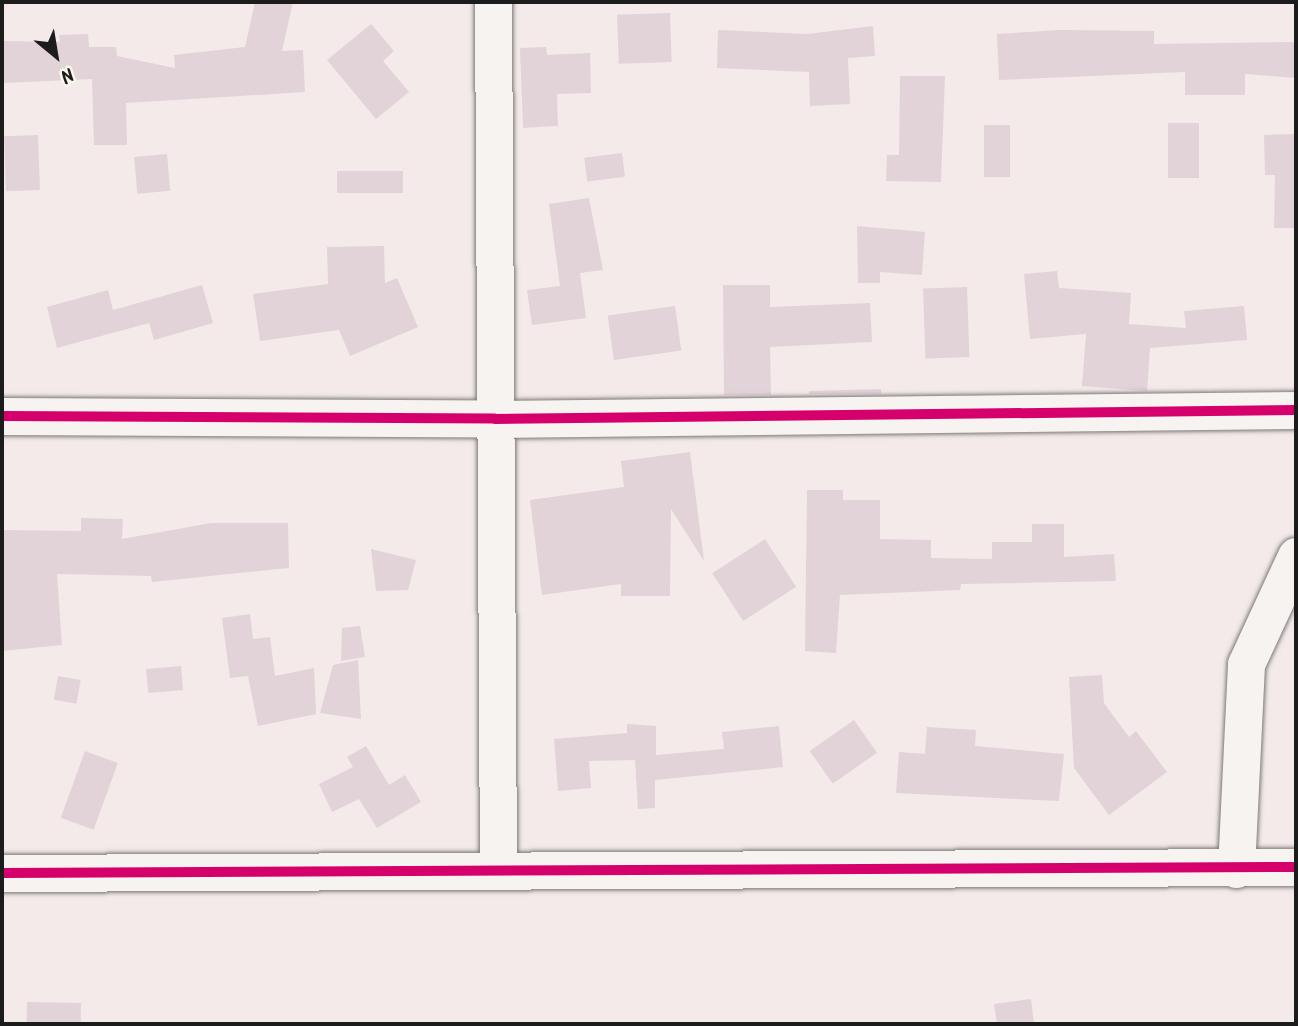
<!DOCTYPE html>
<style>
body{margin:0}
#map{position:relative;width:1298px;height:1026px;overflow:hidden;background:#f4eaea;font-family:Kalam,sans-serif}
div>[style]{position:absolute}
.building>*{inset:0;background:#e2d3d8;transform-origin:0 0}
.roads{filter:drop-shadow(0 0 2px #7d7979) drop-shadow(0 0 2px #7d7979)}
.minor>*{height:37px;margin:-18.5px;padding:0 18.5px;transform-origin:18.5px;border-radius:18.5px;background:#f6f3f0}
.cycleway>*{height:10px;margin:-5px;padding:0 5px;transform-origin:5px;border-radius:5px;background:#d6006c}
span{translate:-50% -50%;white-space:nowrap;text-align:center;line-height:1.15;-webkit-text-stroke:5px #fbf7ec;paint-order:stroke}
.frame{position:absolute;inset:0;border:4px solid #1c1c1c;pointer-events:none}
.north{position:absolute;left:21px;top:21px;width:70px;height:70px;-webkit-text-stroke:5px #fbf7ec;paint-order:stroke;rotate:150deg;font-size:19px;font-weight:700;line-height:28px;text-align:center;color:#1c1c1c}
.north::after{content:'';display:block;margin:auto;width:24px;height:32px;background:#1c1c1c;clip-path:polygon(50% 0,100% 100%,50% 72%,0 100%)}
</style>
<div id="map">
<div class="building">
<div style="clip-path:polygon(255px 2px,293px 2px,282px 51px,303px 50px,305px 92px,126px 103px,127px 145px,94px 145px,92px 79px,2px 83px,2px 41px,60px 42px,59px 35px,88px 34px,89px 47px,116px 47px,117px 56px,175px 68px,174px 55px,245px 47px)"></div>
<div style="left:670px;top:13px;width:49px;height:53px;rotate:88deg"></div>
<div style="clip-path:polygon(371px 24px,394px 51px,383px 61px,409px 92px,376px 119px,327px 60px)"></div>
<div style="clip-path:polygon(873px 26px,875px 56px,848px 58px,850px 104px,810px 106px,809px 72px,717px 68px,718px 30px,807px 34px)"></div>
<div style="clip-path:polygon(1061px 30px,1154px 31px,1154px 44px,1296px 42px,1296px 78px,1245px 74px,1245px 95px,1185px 95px,1185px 72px,999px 80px,997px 34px)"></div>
<div style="clip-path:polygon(546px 47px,547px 55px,590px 53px,591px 93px,557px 94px,558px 126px,523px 128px,520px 48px)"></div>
<div style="clip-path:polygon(900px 76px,945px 76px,941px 182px,886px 181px,887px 155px,899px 155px)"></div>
<div style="left:1168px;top:123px;width:31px;height:55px"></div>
<div style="left:984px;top:125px;width:26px;height:52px"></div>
<div style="clip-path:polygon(1296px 134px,1296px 228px,1274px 228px,1275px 175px,1265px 175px,1264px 135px)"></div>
<div style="left:38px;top:135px;width:55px;height:34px;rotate:88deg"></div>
<div style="left:622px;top:153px;width:24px;height:38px;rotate:83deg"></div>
<div style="left:167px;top:154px;width:37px;height:33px;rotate:85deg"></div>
<div style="left:337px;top:171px;width:66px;height:22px"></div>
<div style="clip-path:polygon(589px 198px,603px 270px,580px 273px,586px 318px,532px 325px,527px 290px,560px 286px,549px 204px)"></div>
<div style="clip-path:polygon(857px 226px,925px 232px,922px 275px,880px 272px,880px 283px,858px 283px)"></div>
<div style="clip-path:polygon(384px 246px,385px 283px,397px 278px,418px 327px,350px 356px,339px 330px,260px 341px,253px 294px,328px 284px,327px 247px)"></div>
<div style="clip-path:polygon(1057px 271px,1059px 288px,1131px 293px,1129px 324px,1186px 328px,1184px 311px,1244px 306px,1247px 340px,1150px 348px,1147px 391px,1082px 386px,1086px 334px,1030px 339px,1024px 274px)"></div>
<div style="clip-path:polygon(202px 285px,213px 323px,154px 340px,149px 323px,57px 348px,47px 307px,108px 290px,113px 310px)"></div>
<div style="clip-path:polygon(723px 285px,770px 285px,770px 307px,870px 303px,872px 342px,770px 347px,771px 395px,724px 395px)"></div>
<div style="left:967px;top:287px;width:70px;height:44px;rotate:88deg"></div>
<div style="left:675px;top:306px;width:45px;height:68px;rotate:82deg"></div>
<div style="clip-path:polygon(881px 389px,881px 394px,809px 394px,809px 391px)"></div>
<div style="clip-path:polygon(690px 452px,704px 561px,671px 509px,670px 596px,621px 596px,621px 584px,542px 595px,530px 500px,624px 487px,621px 461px)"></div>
<div style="clip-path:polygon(807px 490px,843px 490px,843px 500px,880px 500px,880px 539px,931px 540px,931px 558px,992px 559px,992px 542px,1032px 542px,1032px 524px,1064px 524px,1064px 557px,1114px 554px,1116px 581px,961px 584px,960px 590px,840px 595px,836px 653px,805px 651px)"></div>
<div style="clip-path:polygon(81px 518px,123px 519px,122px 539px,211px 523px,288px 523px,289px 568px,152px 582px,151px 576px,57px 574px,62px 645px,2px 651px,2px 530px,81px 531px)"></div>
<div style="left:765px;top:539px;width:57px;height:63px;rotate:57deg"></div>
<div style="clip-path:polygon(371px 549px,416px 560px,408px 590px,376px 591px)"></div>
<div style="clip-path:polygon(250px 614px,253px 639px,270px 637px,275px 676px,314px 668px,316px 714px,258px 726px,248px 676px,230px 678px,222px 618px)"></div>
<div style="clip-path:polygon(360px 626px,365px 657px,341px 661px,342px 628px)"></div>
<div style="clip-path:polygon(358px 660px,361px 719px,320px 713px,333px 665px)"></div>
<div style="left:181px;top:666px;width:24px;height:35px;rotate:85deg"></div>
<div style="clip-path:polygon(1102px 675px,1104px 703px,1129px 737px,1136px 731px,1167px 772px,1109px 815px,1074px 768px,1069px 677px)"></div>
<div style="left:58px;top:676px;width:23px;height:24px;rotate:10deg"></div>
<div style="left:854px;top:720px;width:40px;height:54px;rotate:55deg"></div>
<div style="clip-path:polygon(627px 724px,656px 726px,656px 755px,724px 749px,722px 732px,779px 726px,783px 767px,655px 780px,655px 808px,638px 809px,635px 760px,589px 761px,591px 788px,558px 791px,554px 739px,627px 733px)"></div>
<div style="clip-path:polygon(927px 727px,976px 730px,975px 746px,1064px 754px,1059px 801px,896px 793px,899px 752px,925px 754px)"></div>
<div style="clip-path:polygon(366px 746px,389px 785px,405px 775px,421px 802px,377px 828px,359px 799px,332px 812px,319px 784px,353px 767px,347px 757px)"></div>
<div style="left:85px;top:751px;width:35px;height:71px;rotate:20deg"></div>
<div style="clip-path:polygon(1031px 999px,1034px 1024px,997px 1024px,994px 1004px)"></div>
<div style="left:27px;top:1002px;width:54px;height:22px;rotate:1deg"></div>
</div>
<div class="roads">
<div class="minor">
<div style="left:493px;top:2px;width:868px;rotate:89.67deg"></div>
<div style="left:2px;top:416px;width:493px;rotate:0.3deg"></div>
<div style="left:495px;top:419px;width:801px;rotate:-0.64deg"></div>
<div style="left:1236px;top:869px;width:205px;rotate:-87.2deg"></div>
<div style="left:1246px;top:664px;width:119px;rotate:-65.2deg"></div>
<div style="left:2px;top:873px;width:1294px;rotate:-0.27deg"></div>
</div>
</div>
<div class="cycleway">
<div style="left:2px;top:416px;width:493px;rotate:0.3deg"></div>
<div style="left:495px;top:419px;width:801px;rotate:-0.64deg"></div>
<div style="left:2px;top:873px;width:1294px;rotate:-0.27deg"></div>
</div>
<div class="frame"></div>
<div class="north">N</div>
</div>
